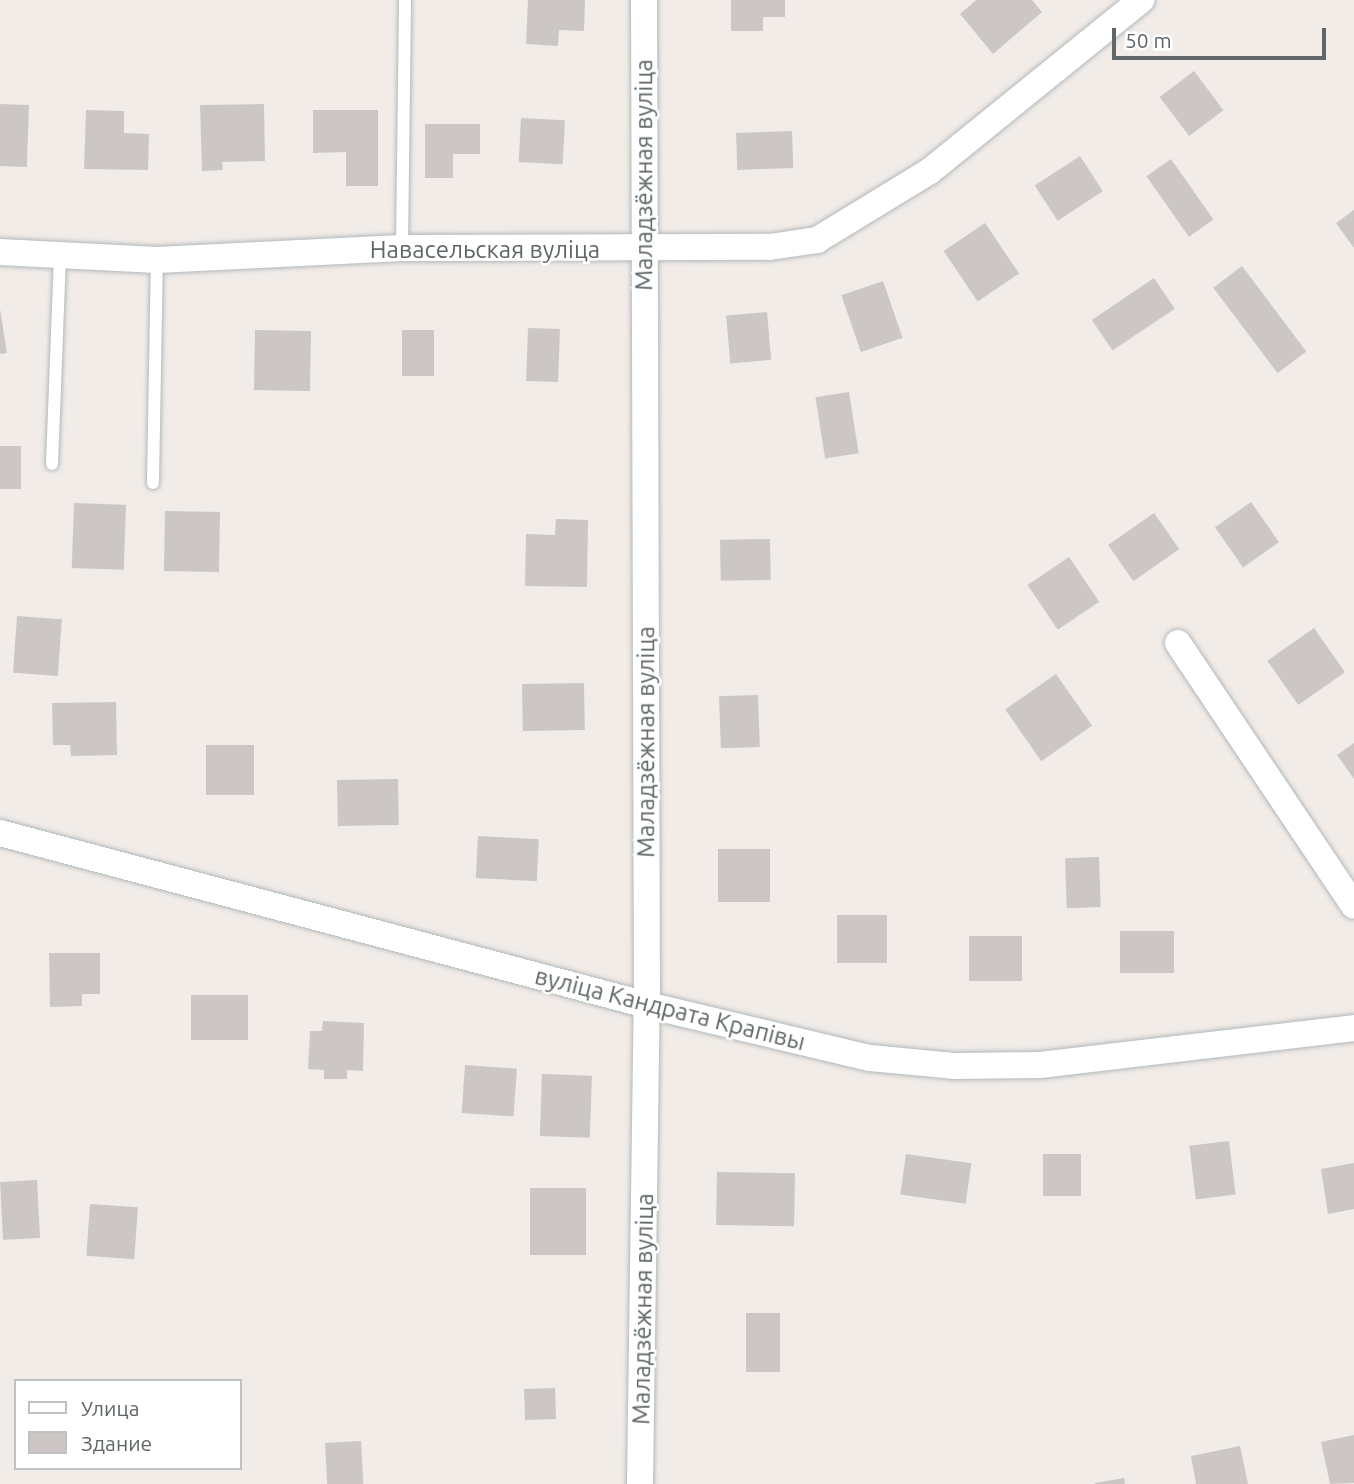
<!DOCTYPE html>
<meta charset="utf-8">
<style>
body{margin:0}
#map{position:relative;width:1354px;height:1484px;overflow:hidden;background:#f1ece8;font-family:Ubuntu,sans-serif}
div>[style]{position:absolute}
.building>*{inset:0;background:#ccc7c5;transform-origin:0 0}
.roads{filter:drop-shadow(0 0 2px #b3b8ba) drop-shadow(0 0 2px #b3b8ba)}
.service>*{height:12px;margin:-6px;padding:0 6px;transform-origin:6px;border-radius:6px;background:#fff}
.minor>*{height:26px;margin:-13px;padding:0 13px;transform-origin:13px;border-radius:13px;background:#fff}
span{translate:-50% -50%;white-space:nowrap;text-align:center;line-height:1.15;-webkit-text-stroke:5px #fff;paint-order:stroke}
.street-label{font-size:24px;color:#5f6668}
.legend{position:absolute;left:14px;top:1379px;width:228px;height:91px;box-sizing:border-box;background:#fff;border:2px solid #bfc2c3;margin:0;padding:9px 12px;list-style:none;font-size:21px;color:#5f6668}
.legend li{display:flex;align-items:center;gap:14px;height:35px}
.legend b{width:35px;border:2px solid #bfc2c3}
.scale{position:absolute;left:1112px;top:28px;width:214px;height:32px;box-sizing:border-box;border:4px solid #5f6668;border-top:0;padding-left:9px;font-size:21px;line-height:24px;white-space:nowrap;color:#5f6668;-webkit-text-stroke:5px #fff;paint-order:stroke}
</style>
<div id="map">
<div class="building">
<div style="clip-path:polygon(528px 0,585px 0,584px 31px,559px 30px,558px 46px,526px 44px)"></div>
<div style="clip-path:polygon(731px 0,785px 0,785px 17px,763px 17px,763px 31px,731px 31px)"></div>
<div style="clip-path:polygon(976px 0,1032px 0,1042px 12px,993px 54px,960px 14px)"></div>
<div style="left:1194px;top:71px;width:49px;height:43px;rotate:53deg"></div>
<div style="left:0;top:104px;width:29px;height:62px;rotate:2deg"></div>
<div style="clip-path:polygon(264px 104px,265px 161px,222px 162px,223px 170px,202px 171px,200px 105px)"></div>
<div style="clip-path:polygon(86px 110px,124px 111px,124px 133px,149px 134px,148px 170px,84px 169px)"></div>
<div style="clip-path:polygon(313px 110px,378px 110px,378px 186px,346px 186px,346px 152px,313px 153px)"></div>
<div style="left:521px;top:118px;width:44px;height:44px;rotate:3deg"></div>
<div style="clip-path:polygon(425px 124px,480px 124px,480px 154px,453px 154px,453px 178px,425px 178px)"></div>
<div style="left:792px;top:131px;width:37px;height:56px;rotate:88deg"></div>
<div style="left:1080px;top:156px;width:42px;height:54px;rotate:57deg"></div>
<div style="left:1171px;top:159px;width:74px;height:30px;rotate:55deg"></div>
<div style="clip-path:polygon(1354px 210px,1354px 248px,1336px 223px)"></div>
<div style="left:985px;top:223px;width:61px;height:50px;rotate:56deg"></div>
<div style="left:1242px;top:266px;width:107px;height:36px;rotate:53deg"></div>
<div style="left:1154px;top:278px;width:37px;height:75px;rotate:56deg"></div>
<div style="left:883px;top:281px;width:60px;height:44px;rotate:71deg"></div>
<div style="clip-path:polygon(0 309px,7px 353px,0 354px)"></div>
<div style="left:767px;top:312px;width:48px;height:41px;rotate:85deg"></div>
<div style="left:528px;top:328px;width:32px;height:53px;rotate:2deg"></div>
<div style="left:255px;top:330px;width:56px;height:60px;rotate:1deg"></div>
<div style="left:402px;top:330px;width:32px;height:46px"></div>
<div style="left:849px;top:392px;width:62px;height:34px;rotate:81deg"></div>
<div style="left:0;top:446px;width:21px;height:43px"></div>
<div style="left:1251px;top:502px;width:49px;height:44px;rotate:55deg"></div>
<div style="left:74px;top:503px;width:52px;height:65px;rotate:2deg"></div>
<div style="left:165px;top:511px;width:55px;height:60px;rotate:1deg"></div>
<div style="left:1154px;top:513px;width:44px;height:56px;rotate:55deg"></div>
<div style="clip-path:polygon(556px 519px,588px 520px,587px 587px,525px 586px,526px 534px,555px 535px)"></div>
<div style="left:770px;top:539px;width:41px;height:50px;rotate:89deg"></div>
<div style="left:1069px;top:557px;width:54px;height:50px;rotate:56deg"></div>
<div style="left:17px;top:616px;width:45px;height:57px;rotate:4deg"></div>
<div style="left:1314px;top:628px;width:54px;height:57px;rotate:55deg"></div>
<div style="left:1056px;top:674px;width:63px;height:62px;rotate:55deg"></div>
<div style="left:584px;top:683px;width:47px;height:62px;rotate:89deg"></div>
<div style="left:758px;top:695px;width:52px;height:39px;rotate:88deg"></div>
<div style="clip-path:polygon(116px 702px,117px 755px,71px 756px,70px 745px,53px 745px,52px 703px)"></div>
<div style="clip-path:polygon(1354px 743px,1354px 779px,1337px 755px)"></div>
<div style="left:206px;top:745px;width:48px;height:50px"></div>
<div style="left:398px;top:779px;width:46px;height:61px;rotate:89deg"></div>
<div style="left:478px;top:836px;width:61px;height:42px;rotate:3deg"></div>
<div style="left:718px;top:849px;width:52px;height:53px"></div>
<div style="left:1099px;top:857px;width:50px;height:34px;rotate:88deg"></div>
<div style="left:887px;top:915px;width:48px;height:50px;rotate:90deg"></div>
<div style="left:1120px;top:931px;width:54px;height:42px"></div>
<div style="left:969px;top:936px;width:53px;height:45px"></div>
<div style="clip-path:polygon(49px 953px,100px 953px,100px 994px,82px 994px,82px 1006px,50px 1007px)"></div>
<div style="left:191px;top:995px;width:57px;height:45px"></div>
<div style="clip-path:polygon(323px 1021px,364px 1023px,363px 1071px,347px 1070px,347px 1079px,324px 1079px,324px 1070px,308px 1069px,310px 1031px,322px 1031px)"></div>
<div style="left:465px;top:1065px;width:52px;height:48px;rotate:4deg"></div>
<div style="left:542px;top:1074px;width:50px;height:62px;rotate:2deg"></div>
<div style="left:1229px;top:1141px;width:54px;height:40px;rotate:83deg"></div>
<div style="left:906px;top:1154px;width:66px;height:41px;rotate:8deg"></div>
<div style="left:1043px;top:1154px;width:38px;height:42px"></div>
<div style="clip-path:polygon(1354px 1163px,1354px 1209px,1328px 1214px,1321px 1169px)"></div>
<div style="left:717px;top:1172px;width:78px;height:53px;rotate:1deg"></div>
<div style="left:37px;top:1180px;width:58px;height:37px;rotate:87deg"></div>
<div style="left:530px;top:1188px;width:56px;height:67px"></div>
<div style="left:90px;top:1204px;width:48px;height:52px;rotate:4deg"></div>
<div style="left:746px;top:1313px;width:34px;height:59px"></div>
<div style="left:555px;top:1388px;width:31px;height:31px;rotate:88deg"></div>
<div style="clip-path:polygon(1354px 1435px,1354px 1483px,1330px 1484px,1321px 1442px)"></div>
<div style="left:361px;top:1441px;width:43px;height:36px;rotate:87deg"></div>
<div style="clip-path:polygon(1240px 1446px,1248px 1484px,1196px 1484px,1191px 1456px)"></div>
<div style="clip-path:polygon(1124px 1478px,1125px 1484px,1095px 1484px,1095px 1483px)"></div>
</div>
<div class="roads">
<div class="service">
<div style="left:402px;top:248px;width:248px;rotate:-89.3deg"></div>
<div style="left:52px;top:464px;width:209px;rotate:-87.8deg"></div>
<div style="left:153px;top:483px;width:223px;rotate:-89deg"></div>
</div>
<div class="minor">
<div style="left:0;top:252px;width:157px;rotate:2.9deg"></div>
<div style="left:157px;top:260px;width:245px;rotate:-2.8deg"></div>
<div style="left:402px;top:248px;width:368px;rotate:-0.2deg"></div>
<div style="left:770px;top:247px;width:48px;rotate:-8.5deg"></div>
<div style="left:817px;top:240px;width:132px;rotate:-31.4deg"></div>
<div style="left:930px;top:171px;width:272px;rotate:-39deg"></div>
<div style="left:1178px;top:643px;width:316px;rotate:56.2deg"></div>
<div style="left:0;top:833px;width:669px;rotate:14.89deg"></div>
<div style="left:647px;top:1005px;width:229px;rotate:13.4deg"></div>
<div style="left:870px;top:1058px;width:84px;rotate:5.4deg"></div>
<div style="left:954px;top:1066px;width:86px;rotate:-0.7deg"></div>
<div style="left:1040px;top:1065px;width:316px;rotate:-6.7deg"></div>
<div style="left:640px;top:1484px;width:479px;rotate:-89.2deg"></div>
<div style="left:647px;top:1005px;width:1005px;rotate:-90.17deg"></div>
</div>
</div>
<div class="street-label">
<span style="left:644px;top:175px;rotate:-90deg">Маладзёжная вуліца</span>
<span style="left:485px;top:250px">Навасельская вуліца</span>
<span style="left:646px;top:742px;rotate:-90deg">Маладзёжная вуліца</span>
<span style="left:670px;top:1009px;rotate:14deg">вуліца Кандрата Крапівы</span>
<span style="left:643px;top:1309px;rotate:-89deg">Маладзёжная вуліца</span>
</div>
<ul class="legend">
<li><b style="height:9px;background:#fff"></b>Улица</li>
<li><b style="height:19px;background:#ccc7c5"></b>Здание</li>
</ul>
<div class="scale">50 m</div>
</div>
